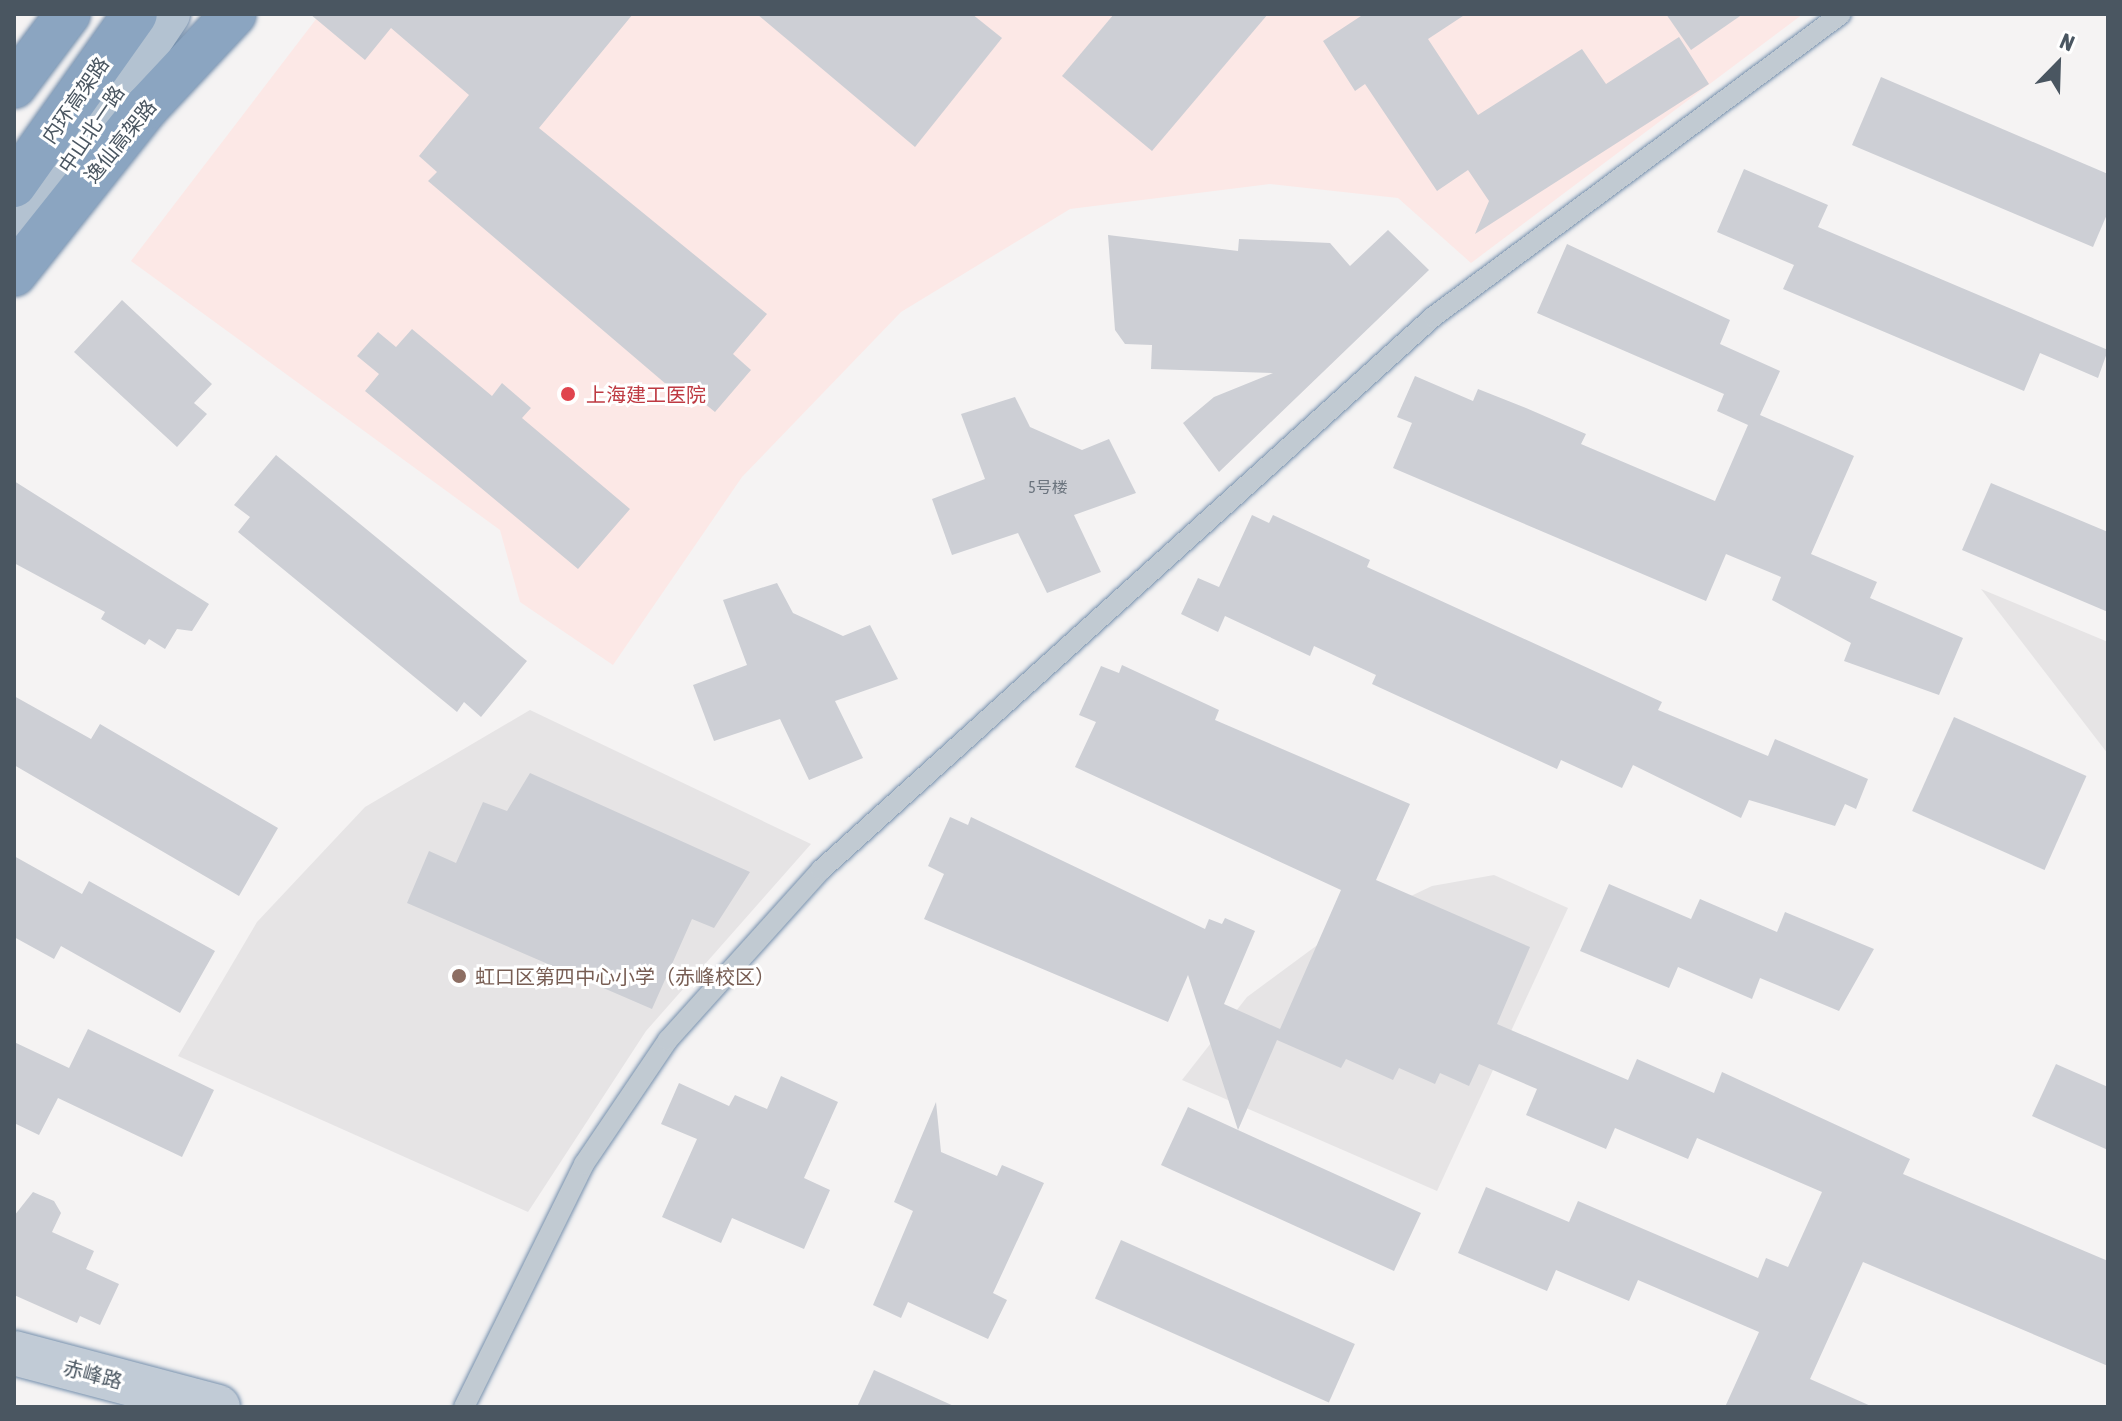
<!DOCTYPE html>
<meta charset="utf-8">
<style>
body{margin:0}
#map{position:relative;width:2122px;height:1421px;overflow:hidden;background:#f5f3f3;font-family:"Asap Condensed","Noto Sans SC",sans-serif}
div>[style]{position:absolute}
.education>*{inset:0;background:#e6e4e5}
.medical>*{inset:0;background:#fce8e6}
.building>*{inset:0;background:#cdcfd5;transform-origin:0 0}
.roads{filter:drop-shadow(0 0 2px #7690ad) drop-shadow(0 0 2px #7690ad)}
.lane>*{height:20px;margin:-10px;padding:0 10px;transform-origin:10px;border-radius:10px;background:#c1cad2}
.secondary>*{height:44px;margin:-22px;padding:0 22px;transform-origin:22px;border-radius:22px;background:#c1cbd6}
.primary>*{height:44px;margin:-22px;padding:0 22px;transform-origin:22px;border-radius:22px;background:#b3c2d1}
.highway>*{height:44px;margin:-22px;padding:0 22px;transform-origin:22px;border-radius:22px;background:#8ba5c1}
.dots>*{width:22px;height:22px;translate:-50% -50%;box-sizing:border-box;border:4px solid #fff;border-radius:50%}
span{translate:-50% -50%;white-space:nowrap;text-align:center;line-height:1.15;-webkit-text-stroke:6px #fff;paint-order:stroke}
.number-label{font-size:16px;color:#6b747e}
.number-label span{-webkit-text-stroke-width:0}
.street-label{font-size:20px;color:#4a5661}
.health-label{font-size:20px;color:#be3a42}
.left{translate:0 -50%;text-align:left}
.education-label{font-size:20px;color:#785e54}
.frame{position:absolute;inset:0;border:16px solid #4a5661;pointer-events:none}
.north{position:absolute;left:2018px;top:24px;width:80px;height:80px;-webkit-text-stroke:6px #fff;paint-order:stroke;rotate:23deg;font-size:22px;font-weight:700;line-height:32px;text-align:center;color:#4a5661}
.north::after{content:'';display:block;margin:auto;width:28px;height:36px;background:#4a5661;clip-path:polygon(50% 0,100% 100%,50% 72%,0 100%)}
</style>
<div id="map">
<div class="education">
<div style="clip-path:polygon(1981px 589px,2108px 642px,2108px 754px)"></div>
<div style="clip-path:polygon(530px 710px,811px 844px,646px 1031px,528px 1212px,178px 1056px,257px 922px,365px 807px)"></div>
<div style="clip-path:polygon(1494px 875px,1568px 908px,1437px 1191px,1182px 1080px,1247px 997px,1335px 932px,1432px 886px)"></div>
</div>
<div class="medical">
<div style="clip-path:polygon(320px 14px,1803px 14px,1471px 263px,1398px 198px,1270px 184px,1070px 209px,901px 312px,742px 477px,613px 665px,520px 602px,500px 530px,131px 261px)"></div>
</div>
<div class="building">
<div style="clip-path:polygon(310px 14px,633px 14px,539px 128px,767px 314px,733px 354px,751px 370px,715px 412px,694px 395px,687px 402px,428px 181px,437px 172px,419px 156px,469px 95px,391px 28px,365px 60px)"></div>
<div style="clip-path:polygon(757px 14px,972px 14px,1002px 38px,915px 147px)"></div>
<div style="clip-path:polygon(1114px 14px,1268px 14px,1152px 151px,1062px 76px)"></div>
<div style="clip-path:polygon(1364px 14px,1466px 14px,1428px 39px,1478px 115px,1582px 49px,1606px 84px,1679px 37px,1709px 84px,1475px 234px,1489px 201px,1468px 170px,1437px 191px,1365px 84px,1355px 91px,1323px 41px)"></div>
<div style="clip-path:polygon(1666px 14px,1743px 14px,1691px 50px)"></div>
<div style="clip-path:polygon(1881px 77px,2108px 174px,2108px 212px,2093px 247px,1852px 145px)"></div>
<div style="clip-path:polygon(1744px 169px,1828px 205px,1818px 227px,2108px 350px,2098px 378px,2040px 353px,2024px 391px,1783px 289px,1794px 265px,1717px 232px)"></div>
<div style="clip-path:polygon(1388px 230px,1429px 270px,1219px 472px,1183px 423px,1214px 397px,1273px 373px,1151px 369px,1152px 345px,1125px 344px,1115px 330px,1108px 235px,1238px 251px,1239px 239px,1330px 243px,1350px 266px)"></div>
<div style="clip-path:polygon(1567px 244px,1730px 320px,1720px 344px,1780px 371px,1760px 415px,1854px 456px,1811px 554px,1877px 582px,1870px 598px,1963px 638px,1939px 695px,1844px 661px,1851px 643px,1772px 600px,1781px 577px,1726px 554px,1706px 601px,1393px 468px,1412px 423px,1397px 417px,1415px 376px,1473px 401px,1478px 389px,1526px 408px,1586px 434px,1581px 444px,1715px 501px,1748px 425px,1717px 411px,1724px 394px,1537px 313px)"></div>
<div style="clip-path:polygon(122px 300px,212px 384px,194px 403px,207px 414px,177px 447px,74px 352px)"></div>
<div style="clip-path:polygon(412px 329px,492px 396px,502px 383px,531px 408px,522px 418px,630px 509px,578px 569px,365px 391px,379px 374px,357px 356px,378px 332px,396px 347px)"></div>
<div style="clip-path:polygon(1015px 397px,1030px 427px,1082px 450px,1109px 439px,1136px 493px,1074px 515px,1101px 572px,1047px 593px,1018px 533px,952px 555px,932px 499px,985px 479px,961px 414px)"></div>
<div style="clip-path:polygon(276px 455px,527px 661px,481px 717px,464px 702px,457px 712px,238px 532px,250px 517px,234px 505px)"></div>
<div style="clip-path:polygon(14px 481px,209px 604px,192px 631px,177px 629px,165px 649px,149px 639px,145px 645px,101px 619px,105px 612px,14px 563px)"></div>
<div style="clip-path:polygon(1991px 483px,2108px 532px,2108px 612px,1962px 550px)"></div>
<div style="clip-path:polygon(1252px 515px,1269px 523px,1273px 515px,1370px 560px,1367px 567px,1662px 702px,1658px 710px,1768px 756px,1775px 739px,1868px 779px,1856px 809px,1845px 804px,1835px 826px,1749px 800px,1741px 818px,1633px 765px,1622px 788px,1561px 760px,1557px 769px,1372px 684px,1376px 675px,1314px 646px,1310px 656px,1225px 616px,1218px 632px,1181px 614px,1198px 578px,1219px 587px)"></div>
<div style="clip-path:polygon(777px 583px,793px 613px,843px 636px,870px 625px,898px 679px,835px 701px,863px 758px,809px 780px,780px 719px,714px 741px,693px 685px,747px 665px,723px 600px)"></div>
<div style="clip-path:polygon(1122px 665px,1219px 710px,1215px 720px,1410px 804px,1376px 880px,1530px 947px,1497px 1024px,1628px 1080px,1637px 1059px,1714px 1093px,1722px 1072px,1910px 1159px,1903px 1174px,2108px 1261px,2108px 1366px,1863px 1262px,1810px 1379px,1873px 1407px,1725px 1407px,1759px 1332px,1638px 1280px,1629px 1301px,1556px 1270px,1547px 1291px,1458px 1253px,1486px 1187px,1569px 1222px,1578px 1201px,1758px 1278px,1766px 1258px,1788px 1267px,1822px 1192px,1697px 1138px,1688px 1159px,1615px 1128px,1606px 1149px,1526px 1115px,1537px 1089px,1479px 1064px,1469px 1086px,1440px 1073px,1435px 1084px,1399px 1068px,1393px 1080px,1346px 1059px,1341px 1068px,1277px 1040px,1238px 1130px,1421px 1213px,1394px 1271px,1161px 1165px,1188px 1107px,1238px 1130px,1188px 975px,1168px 1022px,924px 919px,944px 874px,928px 866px,950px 817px,968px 825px,971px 817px,1205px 929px,1209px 919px,1222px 924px,1225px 918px,1255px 931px,1224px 1004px,1280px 1029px,1341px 890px,1075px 767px,1096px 722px,1079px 715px,1101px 666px,1119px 673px)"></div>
<div style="clip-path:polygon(14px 696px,91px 739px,100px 724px,278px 828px,239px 896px,14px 765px)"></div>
<div style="left:1954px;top:717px;width:145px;height:103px;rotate:24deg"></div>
<div style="clip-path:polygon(530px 773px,750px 872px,714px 928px,692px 919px,652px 1009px,407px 903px,429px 851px,456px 863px,483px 802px,507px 811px)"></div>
<div style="clip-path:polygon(14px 856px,82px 894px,89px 881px,215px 951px,180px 1013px,61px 946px,54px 959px,14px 937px)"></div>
<div style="clip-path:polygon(1609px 884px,1691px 919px,1700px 899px,1777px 932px,1785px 912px,1874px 949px,1839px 1011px,1760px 978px,1752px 999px,1678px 967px,1669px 988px,1580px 951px)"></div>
<div style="clip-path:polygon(88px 1029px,214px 1090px,182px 1157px,58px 1098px,39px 1135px,14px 1123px,14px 1042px,69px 1068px)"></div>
<div style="clip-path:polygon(2056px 1064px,2108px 1087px,2108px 1150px,2032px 1116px)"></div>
<div style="clip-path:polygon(781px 1076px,838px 1102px,804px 1178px,830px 1190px,804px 1249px,732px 1218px,721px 1243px,662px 1217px,697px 1139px,661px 1124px,679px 1083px,729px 1106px,735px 1095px,767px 1109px)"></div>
<div style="clip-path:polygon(936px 1102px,941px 1152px,997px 1176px,1002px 1165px,1044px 1183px,993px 1293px,1007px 1300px,988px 1339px,908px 1302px,901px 1318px,873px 1305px,913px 1211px,894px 1202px)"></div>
<div style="clip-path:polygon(33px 1192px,54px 1201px,61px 1213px,52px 1232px,94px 1251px,86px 1269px,119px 1284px,100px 1325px,80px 1316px,77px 1323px,14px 1295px,14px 1216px)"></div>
<div style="left:1121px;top:1240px;width:256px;height:64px;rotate:24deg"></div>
<div style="clip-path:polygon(874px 1370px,956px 1407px,857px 1407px)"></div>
</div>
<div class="roads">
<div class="lane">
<div style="left:464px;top:1407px;width:271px;rotate:-63.7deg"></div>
<div style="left:584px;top:1164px;width:150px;rotate:-55.9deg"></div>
<div style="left:668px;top:1040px;width:229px;rotate:-48deg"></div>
<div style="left:821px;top:870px;width:825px;rotate:-42.1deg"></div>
<div style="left:1433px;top:317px;width:508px;rotate:-36.6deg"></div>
</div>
<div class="secondary">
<div style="left:14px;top:1353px;width:211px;rotate:14.8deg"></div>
</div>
<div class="primary">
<div style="left:14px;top:244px;width:277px;rotate:-56.2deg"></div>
</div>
<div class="highway">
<div style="left:14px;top:86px;width:90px;rotate:-53.1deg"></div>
<div style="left:14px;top:185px;width:209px;rotate:-54.7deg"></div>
<div style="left:14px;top:274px;width:213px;rotate:-51.5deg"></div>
<div style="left:147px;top:107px;width:127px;rotate:-46.9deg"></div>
</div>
</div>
<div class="dots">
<div style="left:568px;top:394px;background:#e0444e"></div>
<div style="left:459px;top:976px;background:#8d6e63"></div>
</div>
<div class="number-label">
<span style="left:1048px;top:487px">5号楼</span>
</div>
<div class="street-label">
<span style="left:75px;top:100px;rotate:-55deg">内环高架路</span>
<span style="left:91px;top:129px;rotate:-56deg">中山北一路</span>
<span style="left:120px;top:141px;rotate:-51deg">逸仙高架路</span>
<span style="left:93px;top:1374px;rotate:15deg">赤峰路</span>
</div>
<div class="health-label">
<span class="left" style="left:586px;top:394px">上海建工医院</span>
</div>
<div class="education-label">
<span class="left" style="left:475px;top:976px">虹口区第四中心小学（赤峰校区）</span>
</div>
<div class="frame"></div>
<div class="north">N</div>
</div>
